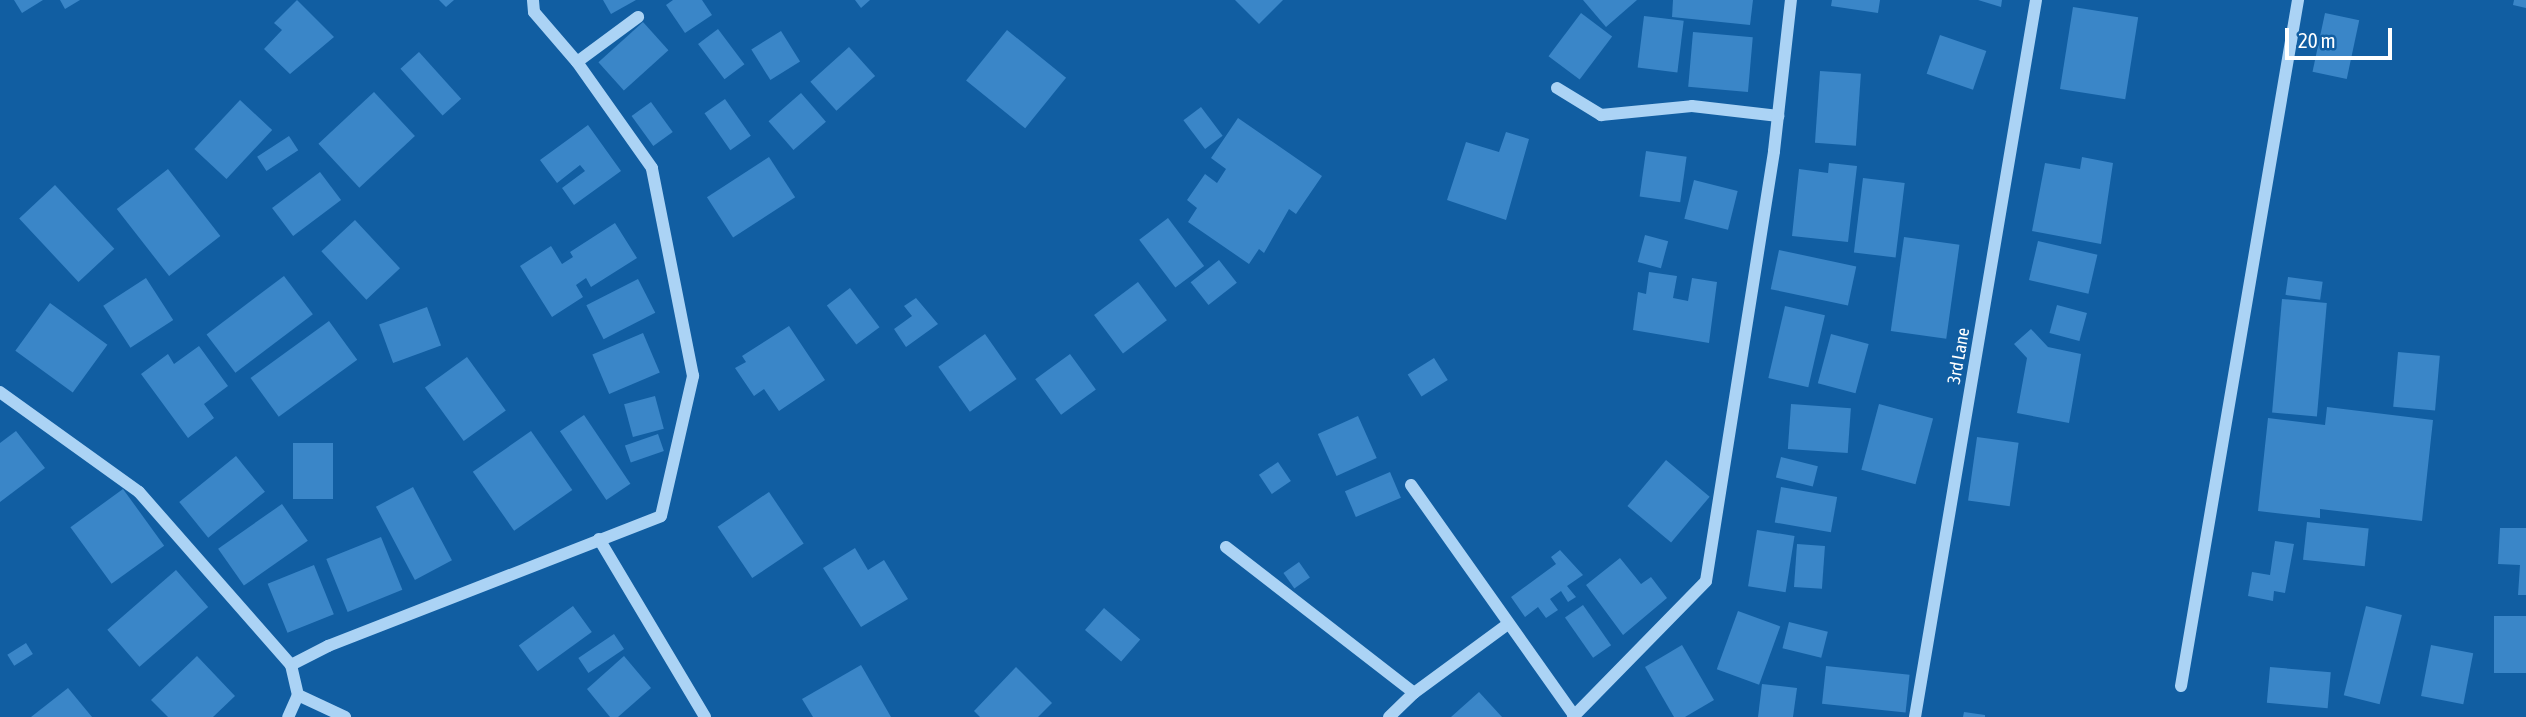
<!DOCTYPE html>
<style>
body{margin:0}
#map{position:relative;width:2526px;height:717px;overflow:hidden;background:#115ea2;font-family:"Asap Condensed",sans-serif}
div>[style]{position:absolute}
.building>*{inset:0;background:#3a86c8;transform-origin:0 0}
.minor>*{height:12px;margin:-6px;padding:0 6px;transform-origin:6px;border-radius:6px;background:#abd3f5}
span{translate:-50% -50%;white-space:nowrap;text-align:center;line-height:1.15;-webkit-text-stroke:5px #115ea2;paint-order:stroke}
.street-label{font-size:18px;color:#fff}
.scale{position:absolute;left:2285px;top:28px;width:107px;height:32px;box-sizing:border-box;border:4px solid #fff;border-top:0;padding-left:9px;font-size:21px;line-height:24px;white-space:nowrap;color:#fff;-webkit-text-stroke:5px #115ea2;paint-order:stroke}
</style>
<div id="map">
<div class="building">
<div style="clip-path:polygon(14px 0,43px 0,22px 13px)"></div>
<div style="clip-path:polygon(60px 0,80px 0,65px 9px)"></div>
<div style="clip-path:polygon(297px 0,334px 37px,290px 74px,264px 49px,282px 30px,274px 23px)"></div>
<div style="clip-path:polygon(439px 0,454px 0,446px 7px)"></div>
<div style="clip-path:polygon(603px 0,636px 0,611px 14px)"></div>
<div style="clip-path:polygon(673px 0,702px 0,712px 15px,685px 33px,666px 5px)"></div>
<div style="clip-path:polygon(855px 0,870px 0,861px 8px)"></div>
<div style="clip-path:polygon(1235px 0,1283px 0,1259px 24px)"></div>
<div style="clip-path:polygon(1583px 0,1637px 0,1606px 27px)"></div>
<div style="clip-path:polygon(1673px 0,1753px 0,1750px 25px,1672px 17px)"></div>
<div style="clip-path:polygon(1832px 0,1880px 0,1878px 13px,1831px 6px)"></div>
<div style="clip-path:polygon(1978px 0,2002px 0,2001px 7px)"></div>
<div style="clip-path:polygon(2514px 0,2526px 0,2526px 8px,2513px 5px)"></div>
<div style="left:2073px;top:7px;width:66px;height:83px;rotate:9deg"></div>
<div style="left:1581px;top:13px;width:39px;height:54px;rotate:37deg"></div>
<div style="left:2325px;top:13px;width:35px;height:60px;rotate:12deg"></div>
<div style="left:1644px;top:16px;width:40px;height:52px;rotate:7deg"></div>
<div style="left:643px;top:22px;width:38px;height:60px;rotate:48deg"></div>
<div style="left:718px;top:29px;width:44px;height:25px;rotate:53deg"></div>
<div style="left:1007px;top:30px;width:76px;height:65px;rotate:39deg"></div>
<div style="left:781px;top:31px;width:36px;height:35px;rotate:58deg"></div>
<div style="left:1693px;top:32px;width:60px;height:55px;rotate:5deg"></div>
<div style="left:1940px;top:35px;width:49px;height:41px;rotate:19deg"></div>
<div style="left:849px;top:47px;width:39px;height:52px;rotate:48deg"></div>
<div style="left:419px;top:52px;width:63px;height:25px;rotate:48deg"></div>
<div style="left:1820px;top:71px;width:41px;height:72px;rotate:4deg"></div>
<div style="left:374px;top:92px;width:60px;height:76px;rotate:47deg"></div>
<div style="left:801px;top:93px;width:38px;height:43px;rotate:49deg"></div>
<div style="left:725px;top:99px;width:45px;height:25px;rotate:55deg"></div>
<div style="left:240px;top:100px;width:44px;height:67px;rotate:43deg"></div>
<div style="left:651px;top:102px;width:37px;height:24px;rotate:54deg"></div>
<div style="left:1201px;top:107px;width:36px;height:22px;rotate:53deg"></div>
<div style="clip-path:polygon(1238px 118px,1322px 176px,1296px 214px,1289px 209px,1264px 253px,1259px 249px,1249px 264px,1188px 222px,1197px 208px,1187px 200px,1205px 174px,1217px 183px,1226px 169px,1211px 158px)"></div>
<div style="clip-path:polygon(588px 125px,621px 171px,574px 205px,562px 188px,585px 171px,580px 165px,557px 183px,540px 160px)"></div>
<div style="clip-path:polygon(1506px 132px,1529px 139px,1506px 220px,1447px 200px,1466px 142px,1499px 152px)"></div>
<div style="left:289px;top:136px;width:17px;height:38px;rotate:57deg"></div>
<div style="left:1646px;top:151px;width:41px;height:46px;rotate:8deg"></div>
<div style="left:769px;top:157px;width:48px;height:74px;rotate:57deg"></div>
<div style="clip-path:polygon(2082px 157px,2113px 163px,2101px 244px,2032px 231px,2045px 163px,2080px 169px)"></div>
<div style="clip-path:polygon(1829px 163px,1857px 166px,1848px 242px,1792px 236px,1799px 169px,1828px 173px)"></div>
<div style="left:168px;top:169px;width:85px;height:65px;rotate:52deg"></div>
<div style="left:320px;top:172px;width:35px;height:60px;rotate:53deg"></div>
<div style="left:1863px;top:178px;width:42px;height:75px;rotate:7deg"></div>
<div style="left:1694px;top:180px;width:45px;height:40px;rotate:14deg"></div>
<div style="left:55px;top:185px;width:87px;height:49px;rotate:47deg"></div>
<div style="left:1168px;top:218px;width:60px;height:36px;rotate:53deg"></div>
<div style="left:355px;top:220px;width:66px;height:46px;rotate:47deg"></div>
<div style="clip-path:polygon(615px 223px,637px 258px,591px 287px,586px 278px,576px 285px,583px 297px,552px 317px,520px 266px,551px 246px,562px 264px,573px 257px,570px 252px)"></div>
<div style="left:1645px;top:235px;width:24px;height:28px;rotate:15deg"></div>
<div style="left:1904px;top:237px;width:56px;height:95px;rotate:8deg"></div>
<div style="left:2038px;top:241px;width:61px;height:40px;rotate:13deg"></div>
<div style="left:1779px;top:250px;width:79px;height:40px;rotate:12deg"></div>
<div style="left:1219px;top:260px;width:29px;height:36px;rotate:52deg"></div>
<div style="clip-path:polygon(1649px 272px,1677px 276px,1673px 298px,1688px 301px,1692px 278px,1717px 282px,1709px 343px,1633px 330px,1638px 292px,1646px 294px)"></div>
<div style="left:284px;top:276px;width:48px;height:97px;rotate:53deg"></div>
<div style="left:2288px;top:277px;width:35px;height:18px;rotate:8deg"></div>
<div style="left:146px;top:278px;width:50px;height:51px;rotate:57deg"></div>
<div style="left:638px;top:279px;width:38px;height:58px;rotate:63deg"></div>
<div style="left:1138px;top:282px;width:48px;height:55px;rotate:53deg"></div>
<div style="left:850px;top:288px;width:49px;height:29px;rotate:53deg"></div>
<div style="clip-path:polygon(916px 298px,938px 324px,906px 347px,894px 329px,912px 316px,904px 306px)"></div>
<div style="left:2282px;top:299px;width:45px;height:114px;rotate:5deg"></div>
<div style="left:50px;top:303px;width:71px;height:59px;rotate:36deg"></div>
<div style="left:2057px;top:305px;width:31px;height:29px;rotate:15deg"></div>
<div style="left:1785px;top:306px;width:41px;height:74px;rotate:13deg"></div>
<div style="left:427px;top:307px;width:41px;height:51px;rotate:70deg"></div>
<div style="left:329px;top:321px;width:48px;height:97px;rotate:54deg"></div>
<div style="clip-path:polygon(789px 326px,825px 380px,779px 411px,764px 389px,754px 396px,735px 368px,746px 362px,742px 356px)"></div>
<div style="clip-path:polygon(2031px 329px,2048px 347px,2081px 354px,2069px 423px,2017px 413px,2027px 358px,2014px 344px)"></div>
<div style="left:643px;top:333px;width:43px;height:55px;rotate:67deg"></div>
<div style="left:985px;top:334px;width:55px;height:57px;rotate:55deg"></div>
<div style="left:1831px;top:334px;width:39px;height:51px;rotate:15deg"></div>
<div style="clip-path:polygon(199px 346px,228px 386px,204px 404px,214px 418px,188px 438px,141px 374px,168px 354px,174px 364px)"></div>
<div style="left:2398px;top:352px;width:42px;height:55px;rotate:5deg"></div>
<div style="left:1070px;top:354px;width:44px;height:43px;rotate:54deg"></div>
<div style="left:467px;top:357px;width:66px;height:52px;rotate:54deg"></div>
<div style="left:1434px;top:358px;width:26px;height:31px;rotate:58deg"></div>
<div style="left:655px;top:396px;width:34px;height:32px;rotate:75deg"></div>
<div style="left:1791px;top:404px;width:60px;height:45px;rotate:4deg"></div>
<div style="left:1879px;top:404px;width:56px;height:68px;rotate:15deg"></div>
<div style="clip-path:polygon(2327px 407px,2433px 420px,2422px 521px,2320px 509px,2320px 518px,2258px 511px,2268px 418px,2325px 425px)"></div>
<div style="left:584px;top:415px;width:83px;height:29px;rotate:56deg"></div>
<div style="left:1358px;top:416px;width:46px;height:44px;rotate:66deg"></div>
<div style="clip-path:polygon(16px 431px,45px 468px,0 502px,0 443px)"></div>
<div style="left:531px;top:431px;width:72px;height:71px;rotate:55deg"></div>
<div style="left:658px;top:434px;width:18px;height:35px;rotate:71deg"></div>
<div style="left:1977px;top:437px;width:42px;height:64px;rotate:8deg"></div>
<div style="left:333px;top:443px;width:56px;height:40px;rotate:90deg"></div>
<div style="left:236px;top:456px;width:46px;height:73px;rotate:51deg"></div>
<div style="left:1781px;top:457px;width:38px;height:21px;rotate:14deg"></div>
<div style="left:1666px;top:460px;width:57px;height:60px;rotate:40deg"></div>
<div style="left:1278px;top:462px;width:23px;height:23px;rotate:56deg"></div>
<div style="left:1390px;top:472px;width:28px;height:49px;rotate:67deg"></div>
<div style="left:413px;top:487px;width:83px;height:42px;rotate:62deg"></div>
<div style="left:1781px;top:487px;width:57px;height:36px;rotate:10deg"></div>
<div style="left:123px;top:489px;width:70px;height:65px;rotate:54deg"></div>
<div style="left:769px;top:492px;width:62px;height:62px;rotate:56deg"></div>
<div style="left:282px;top:504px;width:45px;height:78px;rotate:55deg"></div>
<div style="left:2307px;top:522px;width:62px;height:38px;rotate:6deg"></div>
<div style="clip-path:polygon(2500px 528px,2526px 528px,2526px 595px,2518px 595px,2520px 565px,2498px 564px)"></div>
<div style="left:1757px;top:530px;width:38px;height:57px;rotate:9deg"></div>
<div style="left:381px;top:537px;width:57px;height:59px;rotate:68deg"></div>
<div style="clip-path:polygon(2275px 541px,2294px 544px,2285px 593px,2274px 591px,2273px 601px,2248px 596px,2252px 572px,2270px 575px)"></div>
<div style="left:1797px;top:544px;width:28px;height:43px;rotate:4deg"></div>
<div style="clip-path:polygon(855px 548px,868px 570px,884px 560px,908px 599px,861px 627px,823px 568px)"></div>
<div style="clip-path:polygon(1560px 550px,1583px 575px,1567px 586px,1576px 597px,1568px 602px,1561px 591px,1550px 599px,1558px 610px,1546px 618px,1538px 607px,1525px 617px,1511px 597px,1556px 564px,1551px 557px)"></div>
<div style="clip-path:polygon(1620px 558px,1641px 584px,1651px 577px,1667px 598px,1623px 635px,1586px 585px)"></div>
<div style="left:1299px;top:562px;width:19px;height:19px;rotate:55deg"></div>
<div style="left:314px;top:565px;width:53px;height:50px;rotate:68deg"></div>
<div style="left:176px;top:570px;width:49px;height:91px;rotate:49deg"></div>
<div style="left:1583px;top:605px;width:49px;height:22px;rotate:55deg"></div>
<div style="left:573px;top:606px;width:32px;height:67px;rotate:54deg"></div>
<div style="left:2366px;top:606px;width:37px;height:92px;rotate:14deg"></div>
<div style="left:1104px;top:608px;width:48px;height:29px;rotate:41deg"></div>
<div style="left:1738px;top:611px;width:45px;height:62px;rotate:20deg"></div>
<div style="left:2494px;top:616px;width:32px;height:57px"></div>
<div style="left:1789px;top:622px;width:40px;height:27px;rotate:14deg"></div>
<div style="left:614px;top:634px;width:18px;height:43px;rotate:56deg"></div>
<div style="left:26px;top:643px;width:13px;height:22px;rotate:58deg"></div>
<div style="clip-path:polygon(1682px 645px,1714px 700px,1685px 717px,1674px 717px,1645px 667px)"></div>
<div style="left:2431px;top:645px;width:43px;height:52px;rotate:11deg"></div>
<div style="clip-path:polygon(197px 656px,235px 696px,213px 717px,168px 717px,151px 700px)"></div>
<div style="clip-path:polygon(624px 656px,651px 688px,618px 717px,610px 717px,587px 689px)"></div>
<div style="clip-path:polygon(861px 665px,891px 717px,813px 717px,802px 699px)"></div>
<div style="left:1826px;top:666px;width:84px;height:38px;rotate:6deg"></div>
<div style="clip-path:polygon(1016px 667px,1052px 703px,1038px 717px,980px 717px,974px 711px)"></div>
<div style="left:2270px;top:667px;width:61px;height:36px;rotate:5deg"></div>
<div style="clip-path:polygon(1762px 684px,1797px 688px,1793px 717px,1758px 717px)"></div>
<div style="clip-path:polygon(68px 688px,92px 717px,31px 717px)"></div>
<div style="clip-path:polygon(1479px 692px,1502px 717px,1451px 717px)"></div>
<div style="clip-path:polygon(1964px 712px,1985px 715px,1985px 717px,1963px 717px)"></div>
</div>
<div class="minor">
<div style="left:577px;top:62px;width:76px;rotate:-36.4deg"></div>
<div style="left:1557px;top:88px;width:52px;rotate:31.5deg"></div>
<div style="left:1601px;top:115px;width:91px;rotate:-5.6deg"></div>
<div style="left:1692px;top:106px;width:87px;rotate:6.6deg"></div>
<div style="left:0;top:392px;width:171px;rotate:35.7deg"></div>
<div style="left:139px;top:492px;width:230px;rotate:48.7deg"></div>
<div style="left:291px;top:665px;width:31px;rotate:77deg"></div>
<div style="left:298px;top:695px;width:24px;rotate:114deg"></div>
<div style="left:1411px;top:485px;width:282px;rotate:54.7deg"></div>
<div style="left:599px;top:539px;width:207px;rotate:59.2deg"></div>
<div style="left:1226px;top:547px;width:238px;rotate:37.8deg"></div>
<div style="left:291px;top:665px;width:42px;rotate:-27.2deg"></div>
<div style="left:328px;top:646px;width:357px;rotate:-21.3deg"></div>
<div style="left:661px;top:516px;width:144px;rotate:-77.1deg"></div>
<div style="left:693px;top:376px;width:212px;rotate:-101.2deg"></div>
<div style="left:652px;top:168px;width:130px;rotate:-125.3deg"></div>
<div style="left:577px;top:62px;width:66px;rotate:-130.7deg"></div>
<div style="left:534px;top:12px;width:12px;rotate:-95deg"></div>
<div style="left:2181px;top:686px;width:696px;rotate:-80.32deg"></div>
<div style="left:298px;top:695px;width:52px;rotate:25.1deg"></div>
<div style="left:1389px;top:717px;width:35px;rotate:-44deg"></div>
<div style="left:1414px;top:693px;width:117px;rotate:-36.3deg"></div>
<div style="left:1573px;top:717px;width:190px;rotate:-45.6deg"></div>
<div style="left:1706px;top:581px;width:435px;rotate:-81deg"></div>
<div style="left:1774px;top:151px;width:152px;rotate:-83.6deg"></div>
<div style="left:1915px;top:717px;width:727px;rotate:-80.42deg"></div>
</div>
<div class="street-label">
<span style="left:1959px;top:356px;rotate:-80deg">3rd Lane</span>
</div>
<div class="scale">20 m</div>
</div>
